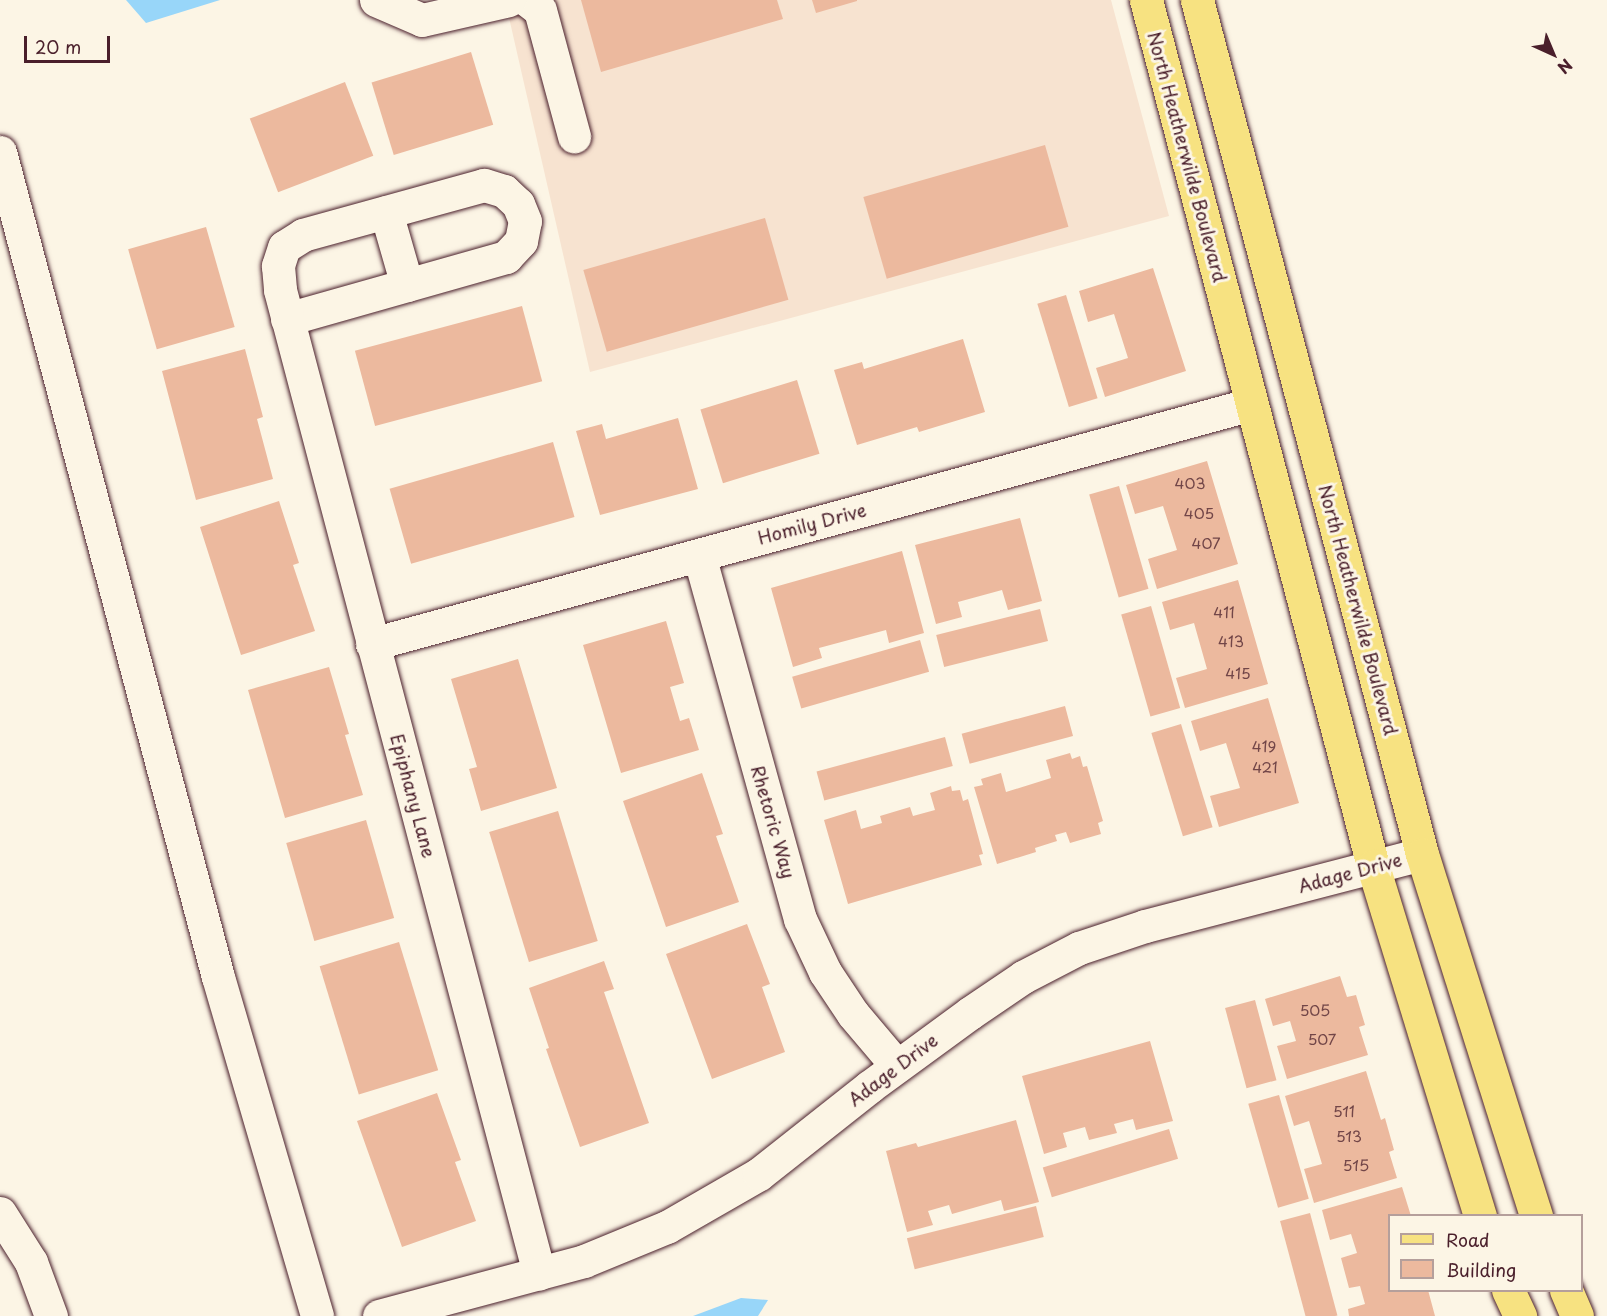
<!DOCTYPE html>
<style>
body{margin:0}
#map{position:relative;width:1607px;height:1316px;overflow:hidden;background:#fcf5e5;font-family:"Playpen Sans",sans-serif}
div>[style]{position:absolute}
.built>*{inset:0;background:#f7e3d0}
.water>*{inset:0;background:#98d6f9}
.building>*{inset:0;background:#ecb99e;transform-origin:0 0}
.roads{filter:drop-shadow(0 0 2px #4a1f2b) drop-shadow(0 0 2px #4a1f2b)}
.minor>*{height:33px;margin:-16.5px;padding:0 16.5px;transform-origin:16.5px;border-radius:16.5px;background:#fcf5e5}
.major>*{height:33px;margin:-16.5px;padding:0 16.5px;transform-origin:16.5px;border-radius:16.5px;background:#f7e281}
span{translate:-50% -50%;white-space:nowrap;text-align:center;line-height:1.15;-webkit-text-stroke:6px #fcf5e5;paint-order:stroke}
.number-label{font-size:15px;color:#724648}
.number-label span{-webkit-text-stroke-width:0}
.street-label{font-size:18px;color:#4a1f2b}
.legend{position:absolute;left:1388px;top:1214px;width:195px;height:78px;box-sizing:border-box;background:#fcf5e5;border:2px solid #b59f9b;margin:0;padding:8px 10px;list-style:none;font-size:18px;color:#4a1f2b}
.legend li{display:flex;align-items:center;gap:12px;height:30px}
.legend b{width:30px;border:2px solid #b59f9b}
.north{position:absolute;left:1523px;top:24px;width:60px;height:60px;-webkit-text-stroke:4px #fcf5e5;paint-order:stroke;rotate:136deg;font-size:16px;font-weight:700;line-height:24px;text-align:center;color:#4a1f2b}
.north::after{content:'';display:block;margin:auto;width:21px;height:27px;background:#4a1f2b;clip-path:polygon(50% 0,100% 100%,50% 72%,0 100%)}
.scale{position:absolute;left:24px;top:36px;width:86px;height:27px;box-sizing:border-box;border:3px solid #4a1f2b;border-top:0;padding-left:8px;font-size:18px;line-height:21px;white-space:nowrap;color:#4a1f2b;-webkit-text-stroke:4px #fcf5e5;paint-order:stroke}
</style>
<div id="map">
<div class="built">
<div style="clip-path:polygon(505px 0,1111px 0,1169px 216px,590px 372px)"></div>
</div>
<div class="water">
<div style="clip-path:polygon(126px 0,220px 0,146px 23px)"></div>
<div style="clip-path:polygon(741px 1298px,768px 1300px,758px 1316px,693px 1316px)"></div>
</div>
<div class="building">
<div style="clip-path:polygon(581px 0,777px 0,783px 19px,601px 72px)"></div>
<div style="clip-path:polygon(812px 0,857px 0,857px 1px,816px 13px)"></div>
<div style="left:471px;top:52px;width:76px;height:104px;rotate:73deg"></div>
<div style="left:345px;top:82px;width:79px;height:102px;rotate:69deg"></div>
<div style="left:1045px;top:145px;width:85px;height:189px;rotate:74deg"></div>
<div style="left:765px;top:218px;width:85px;height:189px;rotate:74deg"></div>
<div style="left:206px;top:227px;width:104px;height:81px;rotate:74deg"></div>
<div style="clip-path:polygon(1153px 268px,1186px 371px,1105px 397px,1096px 368px,1128px 358px,1114px 314px,1088px 322px,1079px 291px)"></div>
<div style="left:1066px;top:295px;width:108px;height:30px;rotate:73deg"></div>
<div style="left:522px;top:306px;width:78px;height:173px;rotate:75deg"></div>
<div style="clip-path:polygon(963px 339px,985px 412px,919px 432px,917px 427px,857px 445px,834px 370px,862px 362px,864px 369px)"></div>
<div style="clip-path:polygon(245px 349px,263px 417px,257px 419px,273px 479px,196px 500px,162px 371px)"></div>
<div style="left:797px;top:380px;width:77px;height:101px;rotate:73deg"></div>
<div style="clip-path:polygon(678px 418px,698px 489px,600px 515px,576px 431px,602px 424px,606px 439px)"></div>
<div style="left:553px;top:442px;width:78px;height:170px;rotate:74deg"></div>
<div style="clip-path:polygon(1207px 461px,1238px 564px,1157px 589px,1148px 559px,1177px 550px,1163px 506px,1135px 514px,1126px 485px)"></div>
<div style="left:1119px;top:486px;width:107px;height:31px;rotate:74deg"></div>
<div style="clip-path:polygon(279px 501px,299px 563px,293px 565px,315px 631px,241px 655px,200px 527px)"></div>
<div style="clip-path:polygon(1020px 518px,1042px 601px,1008px 610px,1002px 590px,958px 602px,962px 617px,936px 624px,915px 545px)"></div>
<div style="clip-path:polygon(902px 551px,924px 633px,889px 643px,886px 630px,819px 648px,822px 658px,793px 667px,771px 588px)"></div>
<div style="clip-path:polygon(1238px 580px,1268px 684px,1185px 708px,1176px 678px,1207px 669px,1194px 623px,1170px 630px,1162px 602px)"></div>
<div style="left:1151px;top:606px;width:106px;height:31px;rotate:74deg"></div>
<div style="left:1040px;top:609px;width:33px;height:107px;rotate:76deg"></div>
<div style="clip-path:polygon(666px 621px,684px 683px,670px 687px,680px 721px,689px 718px,699px 750px,621px 773px,583px 645px)"></div>
<div style="left:920px;top:640px;width:33px;height:133px;rotate:74deg"></div>
<div style="clip-path:polygon(518px 659px,557px 788px,481px 811px,469px 769px,477px 767px,451px 679px)"></div>
<div style="clip-path:polygon(329px 667px,349px 734px,345px 735px,363px 795px,285px 818px,248px 690px)"></div>
<div style="clip-path:polygon(1268px 698px,1299px 803px,1219px 827px,1210px 796px,1240px 788px,1226px 743px,1200px 751px,1191px 721px)"></div>
<div style="left:1065px;top:706px;width:31px;height:107px;rotate:75deg"></div>
<div style="left:1181px;top:724px;width:108px;height:31px;rotate:73deg"></div>
<div style="left:945px;top:737px;width:30px;height:133px;rotate:75deg"></div>
<div style="clip-path:polygon(1070px 753px,1072px 759px,1080px 756px,1083px 767px,1087px 766px,1103px 821px,1098px 823px,1101px 834px,1070px 843px,1066px 832px,1055px 835px,1057px 841px,1035px 848px,1036px 852px,997px 864px,974px 787px,983px 785px,981px 779px,1001px 773px,1006px 792px,1051px 778px,1046px 760px)"></div>
<div style="clip-path:polygon(702px 773px,723px 834px,716px 836px,739px 902px,666px 927px,623px 801px)"></div>
<div style="clip-path:polygon(951px 786px,952px 791px,960px 790px,963px 801px,968px 799px,983px 854px,979px 855px,982px 865px,848px 904px,824px 820px,856px 810px,861px 829px,882px 823px,880px 816px,910px 807px,913px 816px,935px 810px,930px 793px)"></div>
<div style="left:558px;top:811px;width:136px;height:72px;rotate:73deg"></div>
<div style="left:366px;top:820px;width:102px;height:83px;rotate:74deg"></div>
<div style="clip-path:polygon(747px 924px,770px 984px,762px 987px,785px 1052px,712px 1079px,666px 954px)"></div>
<div style="left:399px;top:942px;width:134px;height:83px;rotate:73deg"></div>
<div style="clip-path:polygon(604px 961px,614px 989px,604px 992px,649px 1123px,580px 1147px,546px 1049px,549px 1048px,529px 988px)"></div>
<div style="clip-path:polygon(1340px 976px,1347px 997px,1356px 995px,1365px 1025px,1359px 1027px,1368px 1055px,1287px 1079px,1277px 1046px,1296px 1041px,1290px 1021px,1273px 1026px,1265px 999px)"></div>
<div style="left:1255px;top:1000px;width:83px;height:31px;rotate:75deg"></div>
<div style="clip-path:polygon(1150px 1041px,1173px 1121px,1136px 1130px,1133px 1119px,1114px 1124px,1117px 1133px,1089px 1140px,1085px 1127px,1063px 1133px,1067px 1147px,1044px 1154px,1022px 1076px)"></div>
<div style="clip-path:polygon(1366px 1071px,1381px 1120px,1385px 1118px,1394px 1150px,1389px 1152px,1397px 1178px,1314px 1203px,1304px 1169px,1322px 1164px,1309px 1121px,1294px 1126px,1285px 1096px)"></div>
<div style="clip-path:polygon(437px 1093px,461px 1160px,455px 1162px,476px 1221px,402px 1247px,357px 1121px)"></div>
<div style="left:1279px;top:1095px;width:108px;height:32px;rotate:74deg"></div>
<div style="clip-path:polygon(1016px 1120px,1039px 1202px,1004px 1211px,1001px 1200px,952px 1214px,949px 1205px,928px 1211px,933px 1225px,907px 1232px,886px 1151px,916px 1143px,918px 1147px)"></div>
<div style="left:1169px;top:1129px;width:31px;height:132px;rotate:73deg"></div>
<div style="clip-path:polygon(1402px 1187px,1411px 1216px,1390px 1216px,1390px 1290px,1428px 1290px,1435px 1316px,1349px 1316px,1348px 1309px,1365px 1304px,1360px 1286px,1349px 1288px,1341px 1258px,1357px 1253px,1351px 1234px,1330px 1240px,1322px 1210px)"></div>
<div style="left:1036px;top:1206px;width:32px;height:133px;rotate:76deg"></div>
<div style="left:1310px;top:1213px;width:106px;height:31px;rotate:75deg"></div>
</div>
<div class="roads">
<div class="minor">
<div style="left:376px;top:0;width:50px;rotate:23.5deg"></div>
<div style="left:422px;top:20px;width:89px;rotate:-12.9deg"></div>
<div style="left:527px;top:0;width:16px;rotate:38deg"></div>
<div style="left:540px;top:10px;width:131px;rotate:74.9deg"></div>
<div style="left:0;top:152px;width:853px;rotate:75.2deg"></div>
<div style="left:218px;top:977px;width:353px;rotate:73.7deg"></div>
<div style="left:386px;top:212px;width:76px;rotate:74deg"></div>
<div style="left:287px;top:319px;width:228px;rotate:-15.8deg"></div>
<div style="left:506px;top:257px;width:22px;rotate:-47deg"></div>
<div style="left:521px;top:241px;width:20px;rotate:-79deg"></div>
<div style="left:525px;top:221px;width:18px;rotate:-112deg"></div>
<div style="left:518px;top:204px;width:19px;rotate:-137deg"></div>
<div style="left:504px;top:191px;width:21px;rotate:-163deg"></div>
<div style="left:484px;top:185px;width:188px;rotate:164.6deg"></div>
<div style="left:303px;top:235px;width:22px;rotate:148deg"></div>
<div style="left:284px;top:247px;width:20px;rotate:108deg"></div>
<div style="left:278px;top:266px;width:24px;rotate:85deg"></div>
<div style="left:280px;top:290px;width:1017px;rotate:75.24deg"></div>
<div style="left:699px;top:555px;width:378px;rotate:74.5deg"></div>
<div style="left:800px;top:919px;width:59px;rotate:64.7deg"></div>
<div style="left:825px;top:972px;width:50px;rotate:56.3deg"></div>
<div style="left:853px;top:1014px;width:68px;rotate:49.8deg"></div>
<div style="left:372px;top:644px;width:912px;rotate:-15.26deg"></div>
<div style="left:0;top:1213px;width:58px;rotate:57.7deg"></div>
<div style="left:31px;top:1262px;width:58px;rotate:69.7deg"></div>
<div style="left:379px;top:1316px;width:212px;rotate:-15deg"></div>
<div style="left:584px;top:1261px;width:90px;rotate:-22.3deg"></div>
<div style="left:667px;top:1227px;width:106px;rotate:-29.9deg"></div>
<div style="left:759px;top:1174px;width:140px;rotate:-38.3deg"></div>
<div style="left:869px;top:1087px;width:125px;rotate:-36.2deg"></div>
<div style="left:970px;top:1013px;width:64px;rotate:-34.2deg"></div>
<div style="left:1023px;top:977px;width:63px;rotate:-27.4deg"></div>
<div style="left:1079px;top:948px;width:70px;rotate:-18.4deg"></div>
<div style="left:1145px;top:926px;width:286px;rotate:-14.6deg"></div>
</div>
<div class="major">
<div style="left:1146px;top:0;width:895px;rotate:75.31deg"></div>
<div style="left:1373px;top:866px;width:366px;rotate:73deg"></div>
<div style="left:1197px;top:0;width:883px;rotate:75.24deg"></div>
<div style="left:1422px;top:854px;width:380px;rotate:72.5deg"></div>
<div style="left:1508px;top:1290px;width:29px;rotate:65deg"></div>
<div style="left:1566px;top:1290px;width:28px;rotate:67deg"></div>
</div>
</div>
<div class="number-label">
<span style="left:1190px;top:483px">403</span>
<span style="left:1199px;top:513px">405</span>
<span style="left:1206px;top:543px">407</span>
<span style="left:1224px;top:612px">411</span>
<span style="left:1231px;top:641px">413</span>
<span style="left:1238px;top:673px">415</span>
<span style="left:1264px;top:746px">419</span>
<span style="left:1265px;top:767px">421</span>
<span style="left:1315px;top:1010px">505</span>
<span style="left:1322px;top:1039px">507</span>
<span style="left:1344px;top:1111px">511</span>
<span style="left:1349px;top:1136px">513</span>
<span style="left:1356px;top:1165px">515</span>
</div>
<div class="street-label">
<span style="left:1187px;top:157px;rotate:75deg">North Heatherwilde Boulevard</span>
<span style="left:812px;top:524px;rotate:-15deg">Homily Drive</span>
<span style="left:1358px;top:610px;rotate:75deg">North Heatherwilde Boulevard</span>
<span style="left:413px;top:796px;rotate:75deg">Epiphany Lane</span>
<span style="left:773px;top:822px;rotate:74deg">Rhetoric Way</span>
<span style="left:1350px;top:873px;rotate:-15deg">Adage Drive</span>
<span style="left:893px;top:1070px;rotate:-37deg">Adage Drive</span>
</div>
<ul class="legend">
<li><b style="height:8px;background:#f7e281"></b>Road</li>
<li><b style="height:16px;background:#ecb99e"></b>Building</li>
</ul>
<div class="north">N</div>
<div class="scale">20 m</div>
</div>
